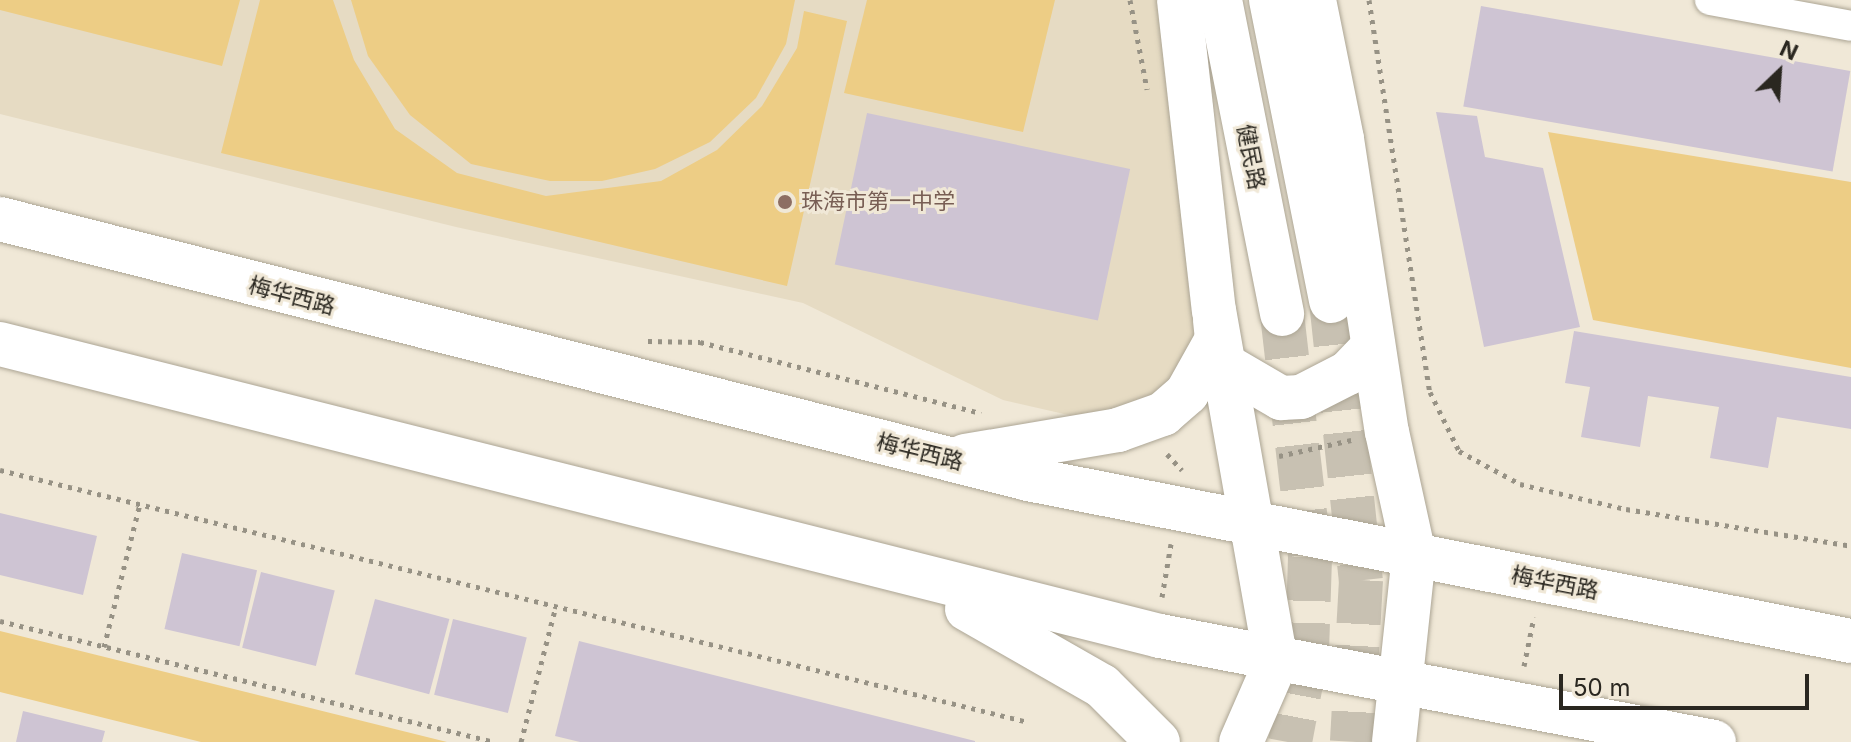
<!DOCTYPE html>
<meta charset="utf-8">
<style>
body{margin:0}
#map{position:relative;width:1851px;height:742px;overflow:hidden;background:#f0e8d7;font-family:Inter,"Noto Sans SC",sans-serif}
div>[style]{position:absolute}
.built>*{inset:0;background:#e6dbc3}
.green>*{inset:0;background:#edcd85}
.building>*{inset:0;background:#cec4d3;transform-origin:0 0}
.primary-tunnel>*{height:44px;margin-top:-22px;transform-origin:0;background:repeating-linear-gradient(90deg,#c8c1b2 0 44px,transparent 0 66px)}
.path>*{height:5px;margin-top:-2.5px;transform-origin:0;background:repeating-linear-gradient(90deg,#979285 0 4px,transparent 0 10px)}
.roads{filter:drop-shadow(0 0 2px #aca594) drop-shadow(0 0 2px #aca594)}
.street>*{height:30px;margin:-15px;padding:0 15px;transform-origin:15px;border-radius:15px;background:#fff}
.primary>*{height:44px;margin:-22px;padding:0 22px;transform-origin:22px;border-radius:22px;background:#fff}
.dots>*{width:22px;height:22px;translate:-50% -50%;box-sizing:border-box;border:4px solid #f0e8d7;border-radius:50%}
span{translate:-50% -50%;white-space:nowrap;text-align:center;line-height:1.15;-webkit-text-stroke:6px #f0e8d7;paint-order:stroke}
.street-label{font-size:22px;color:#2a2720}
.education-label{font-size:22px;color:#785e54}
.left{translate:0 -50%;text-align:left}
.north{position:absolute;left:1739px;top:32px;width:80px;height:80px;-webkit-text-stroke:6px #f0e8d7;paint-order:stroke;rotate:25deg;font-size:22px;font-weight:700;line-height:32px;text-align:center;color:#2a2720}
.north::after{content:'';display:block;margin:auto;width:28px;height:36px;background:#2a2720;clip-path:polygon(50% 0,100% 100%,50% 72%,0 100%)}
.scale{position:absolute;left:1559px;top:674px;width:250px;height:36px;box-sizing:border-box;border:4px solid #2a2720;border-top:0;padding-left:10px;font-size:24px;line-height:28px;white-space:nowrap;color:#2a2720;-webkit-text-stroke:6px #f0e8d7;paint-order:stroke}
</style>
<div id="map">
<div class="built">
<div style="clip-path:polygon(0 0,1167px 0,1203px 339px,1136px 421px,1086px 419px,1003px 400px,803px 303px,456px 227px,0 114px)"></div>
</div>
<div class="green">
<div style="clip-path:polygon(0 0,240px 0,222px 66px,0 10px)"></div>
<div style="clip-path:polygon(260px 0,333px 0,354px 60px,395px 129px,457px 173px,546px 196px,661px 181px,717px 150px,762px 106px,797px 48px,804px 11px,847px 21px,787px 286px,221px 153px)"></div>
<div style="clip-path:polygon(351px 0,795px 0,786px 44px,756px 98px,710px 142px,655px 169px,602px 181px,550px 181px,471px 164px,410px 115px,368px 56px)"></div>
<div style="clip-path:polygon(867px 0,1055px 0,1023px 132px,844px 93px)"></div>
<div style="clip-path:polygon(1548px 132px,1851px 182px,1851px 368px,1593px 320px)"></div>
<div style="clip-path:polygon(0 631px,447px 742px,201px 742px,0 692px)"></div>
</div>
<div class="building">
<div style="left:1481px;top:6px;width:375px;height:102px;rotate:10deg"></div>
<div style="clip-path:polygon(1436px 112px,1477px 116px,1485px 157px,1543px 168px,1580px 327px,1484px 347px)"></div>
<div style="left:867px;top:113px;width:269px;height:155px;rotate:12deg"></div>
<div style="clip-path:polygon(1574px 331px,1851px 377px,1851px 429px,1777px 417px,1768px 468px,1710px 458px,1719px 407px,1648px 396px,1640px 447px,1581px 437px,1590px 387px,1565px 383px)"></div>
<div style="clip-path:polygon(0 513px,97px 536px,83px 595px,0 575px)"></div>
<div style="left:182px;top:553px;width:77px;height:78px;rotate:13deg"></div>
<div style="left:261px;top:572px;width:76px;height:78px;rotate:14deg"></div>
<div style="left:375px;top:599px;width:77px;height:78px;rotate:15deg"></div>
<div style="left:453px;top:619px;width:76px;height:78px;rotate:14deg"></div>
<div style="clip-path:polygon(579px 641px,975px 741px,975px 742px,580px 742px,555px 736px)"></div>
<div style="clip-path:polygon(23px 711px,105px 731px,102px 742px,16px 742px)"></div>
</div>
<div class="primary-tunnel">
<div style="left:1331px;top:301px;width:281px;rotate:83.9deg"></div>
<div style="left:1361px;top:580px;width:162px;rotate:93.2deg"></div>
<div style="left:1282px;top:314px;width:245px;rotate:83.4deg"></div>
<div style="left:1310px;top:557px;width:95px;rotate:91.8deg"></div>
<div style="left:1307px;top:652px;width:92px;rotate:100.7deg"></div>
</div>
<div class="path">
<div style="left:1130px;top:0;width:91px;rotate:79.2deg"></div>
<div style="left:1369px;top:0;width:397px;rotate:81.2deg"></div>
<div style="left:1430px;top:392px;width:66px;rotate:63.8deg"></div>
<div style="left:1459px;top:451px;width:69px;rotate:28.4deg"></div>
<div style="left:1520px;top:484px;width:109px;rotate:13.3deg"></div>
<div style="left:1626px;top:509px;width:228px;rotate:9.3deg"></div>
<div style="left:648px;top:341px;width:52px;rotate:1.1deg"></div>
<div style="left:700px;top:342px;width:290px;rotate:14.2deg"></div>
<div style="left:1167px;top:454px;width:22px;rotate:47deg"></div>
<div style="left:1279px;top:456px;width:74px;rotate:-12.5deg"></div>
<div style="left:0;top:470px;width:1058px;rotate:13.77deg"></div>
<div style="left:1162px;top:597px;width:54px;rotate:-80.4deg"></div>
<div style="left:0;top:621px;width:510px;rotate:13.74deg"></div>
<div style="left:104px;top:647px;width:147px;rotate:-75.9deg"></div>
<div style="left:1524px;top:666px;width:50px;rotate:-78.5deg"></div>
<div style="left:521px;top:742px;width:140px;rotate:-75.6deg"></div>
</div>
<div class="roads">
<div class="street">
<div style="left:1710px;top:0;width:143px;rotate:10.4deg"></div>
</div>
<div class="primary">
<div style="left:1179px;top:0;width:312px;rotate:83.6deg"></div>
<div style="left:1214px;top:310px;width:357px;rotate:80deg"></div>
<div style="left:1276px;top:662px;width:87px;rotate:113.6deg"></div>
<div style="left:1220px;top:0;width:320px;rotate:78.8deg"></div>
<div style="left:1271px;top:0;width:307px;rotate:78.7deg"></div>
<div style="left:1314px;top:0;width:142px;rotate:78.6deg"></div>
<div style="left:1342px;top:139px;width:296px;rotate:81.3deg"></div>
<div style="left:1387px;top:432px;width:126px;rotate:77.6deg"></div>
<div style="left:1414px;top:555px;width:188px;rotate:96.1deg"></div>
<div style="left:0;top:219px;width:1060px;rotate:14.19deg"></div>
<div style="left:1028px;top:479px;width:839px;rotate:11.14deg"></div>
<div style="left:0;top:344px;width:1196px;rotate:14.13deg"></div>
<div style="left:1160px;top:636px;width:564px;rotate:10.83deg"></div>
<div style="left:1226px;top:366px;width:64px;rotate:30.2deg"></div>
<div style="left:1281px;top:398px;width:20px;rotate:-3deg"></div>
<div style="left:1301px;top:397px;width:53px;rotate:-27.1deg"></div>
<div style="left:1348px;top:373px;width:36px;rotate:-46deg"></div>
<div style="left:965px;top:456px;width:155px;rotate:-9.6deg"></div>
<div style="left:1118px;top:430px;width:48px;rotate:-19.6deg"></div>
<div style="left:1163px;top:414px;width:32px;rotate:-41deg"></div>
<div style="left:1187px;top:393px;width:62px;rotate:-60.9deg"></div>
<div style="left:1217px;top:339px;width:19px;rotate:-96deg"></div>
<div style="left:967px;top:609px;width:155px;rotate:29.7deg"></div>
<div style="left:1102px;top:686px;width:79px;rotate:45deg"></div>
</div>
</div>
<div class="dots">
<div style="left:785px;top:202px;background:#8d6e63"></div>
</div>
<div class="street-label">
<span style="left:1251px;top:157px;rotate:79deg">健民路</span>
<span style="left:292px;top:296px;rotate:15deg">梅华西路</span>
<span style="left:920px;top:452px;rotate:14deg">梅华西路</span>
<span style="left:1555px;top:583px;rotate:11deg">梅华西路</span>
</div>
<div class="education-label">
<span class="left" style="left:801px;top:202px">珠海市第一中学</span>
</div>
<div class="north">N</div>
<div class="scale">50 m</div>
</div>
